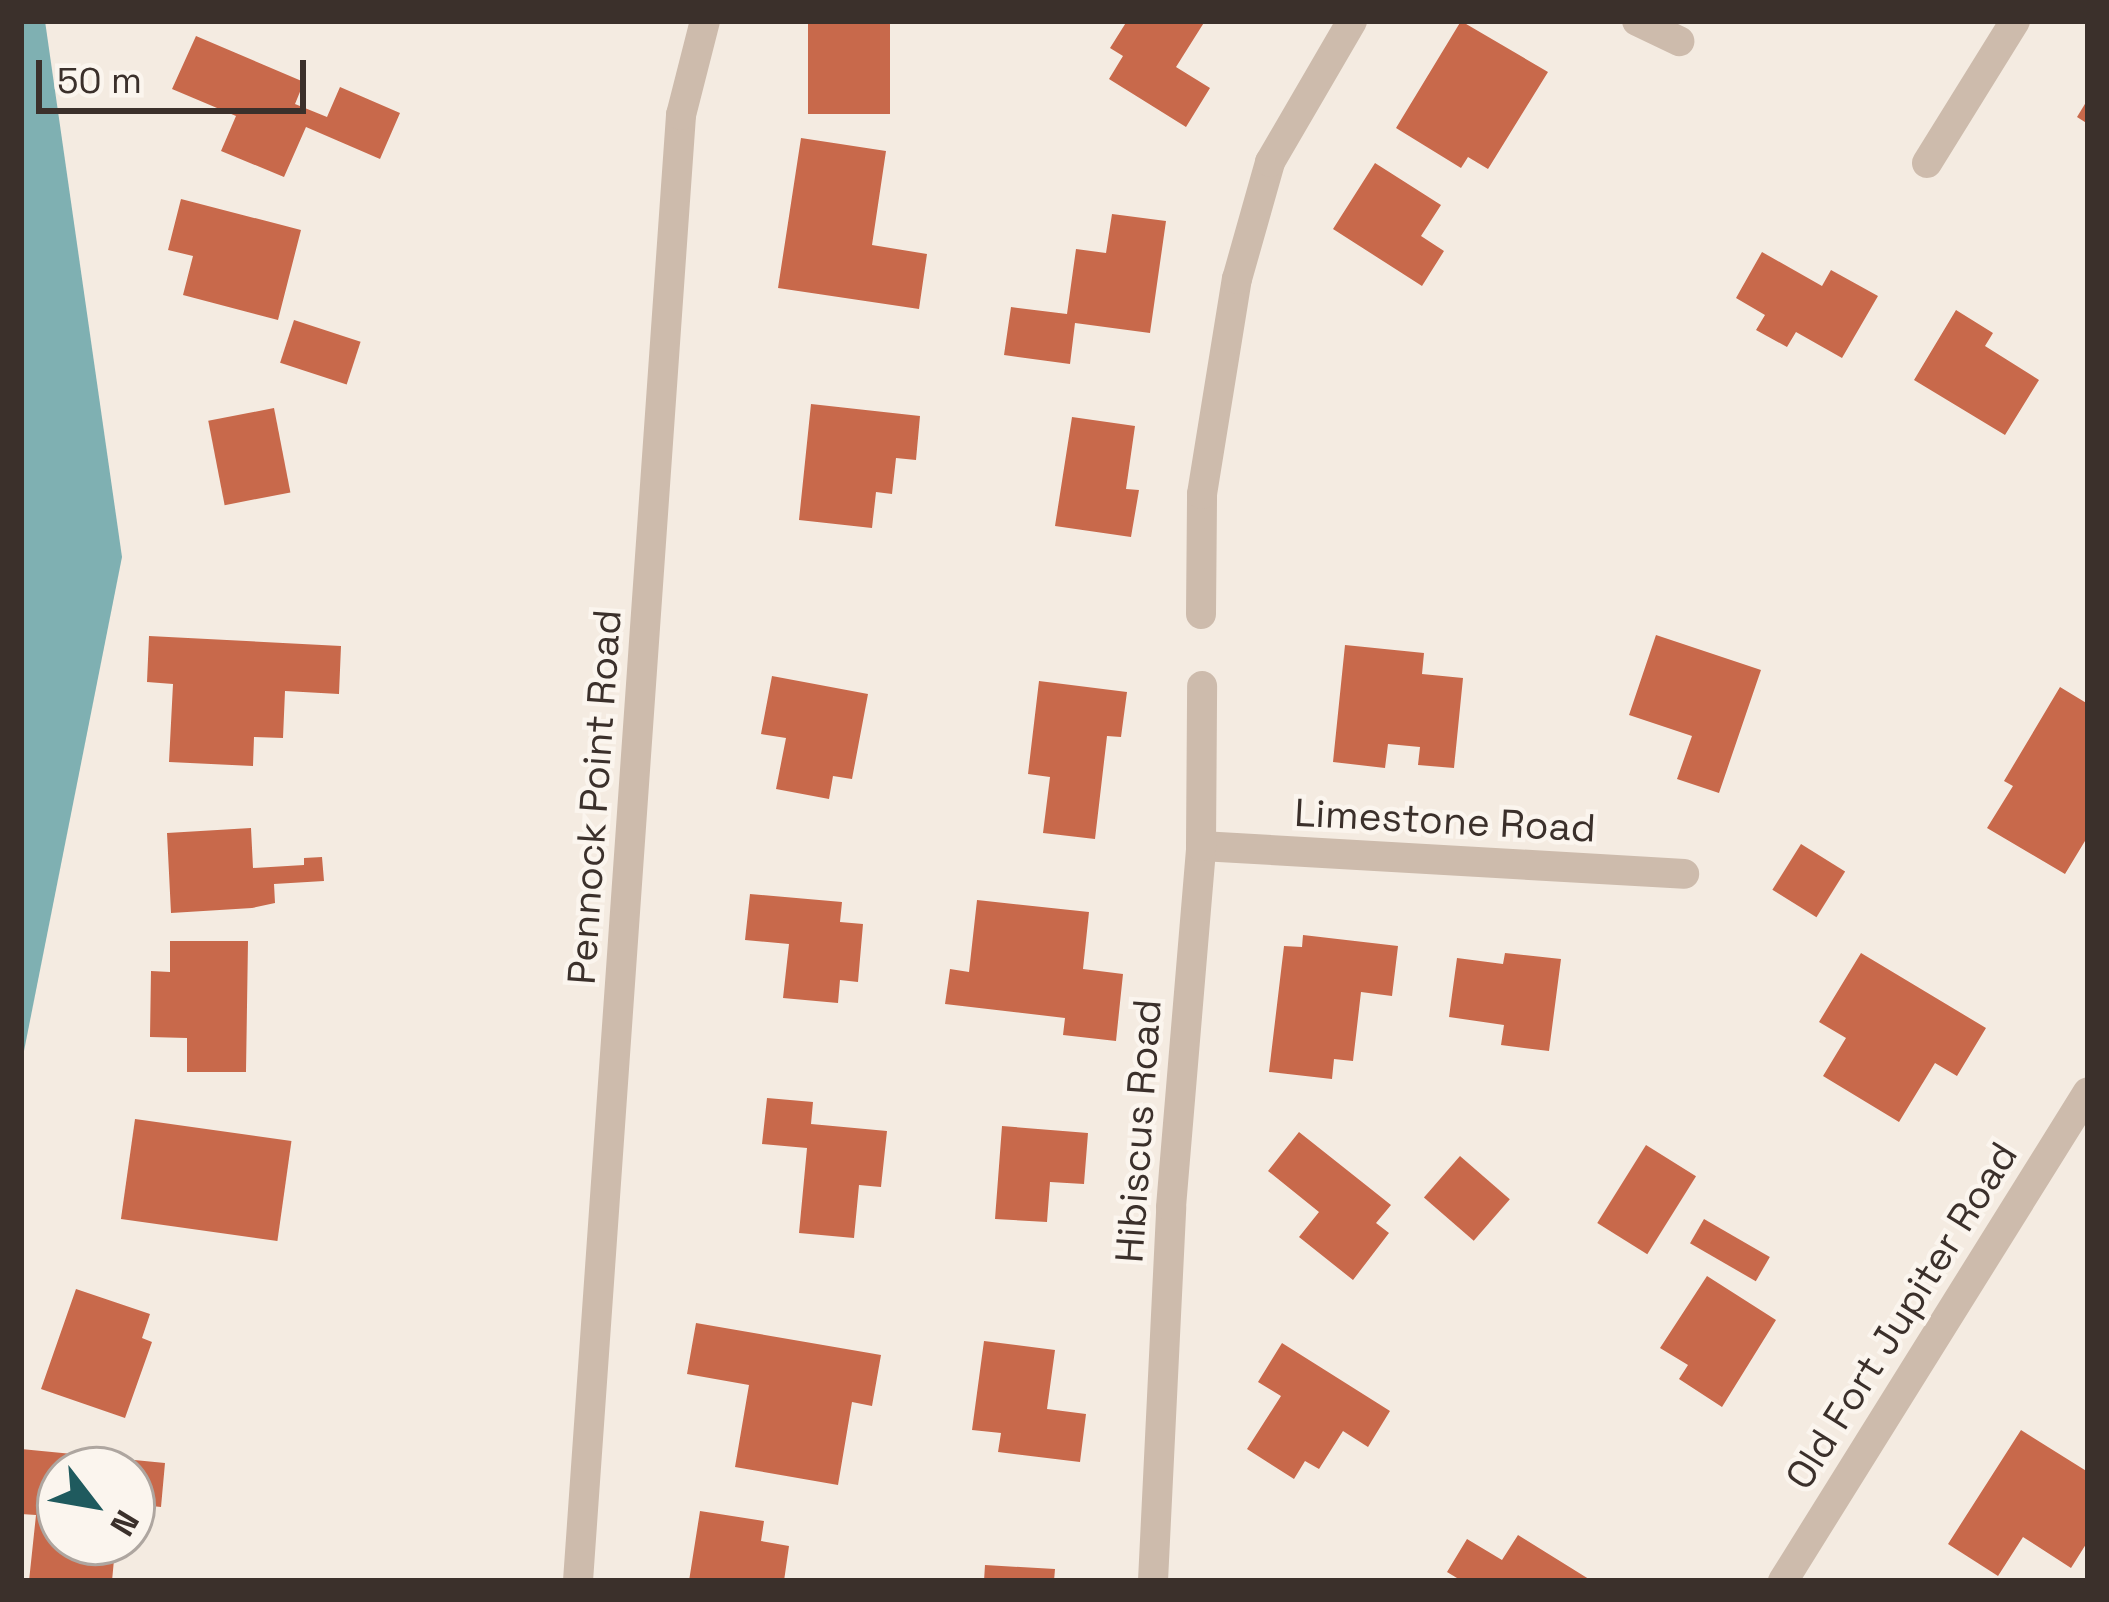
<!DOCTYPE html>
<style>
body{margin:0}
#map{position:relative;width:2109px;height:1602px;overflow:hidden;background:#f4ebe1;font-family:"Space Grotesk",sans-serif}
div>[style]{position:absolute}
.water>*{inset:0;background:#7fb0b2}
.building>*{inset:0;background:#c8694b;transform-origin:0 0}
.minor>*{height:30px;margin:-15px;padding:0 15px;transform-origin:15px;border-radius:15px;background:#cdbbac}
span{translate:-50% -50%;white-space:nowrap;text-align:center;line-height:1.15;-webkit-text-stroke:9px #fbf5ee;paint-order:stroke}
.street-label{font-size:39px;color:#3b302b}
.frame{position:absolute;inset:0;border:24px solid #3b302b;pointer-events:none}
.north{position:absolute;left:36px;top:1446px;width:120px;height:120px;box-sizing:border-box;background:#fbf5ee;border:3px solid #aea6a0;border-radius:50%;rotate:121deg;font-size:33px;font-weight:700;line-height:48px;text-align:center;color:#3b302b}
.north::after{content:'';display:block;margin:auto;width:42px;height:54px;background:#1f5a5e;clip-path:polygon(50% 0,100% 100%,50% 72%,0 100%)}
.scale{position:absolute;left:36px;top:60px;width:270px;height:54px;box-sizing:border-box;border:6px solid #3b302b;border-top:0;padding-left:15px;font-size:36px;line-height:42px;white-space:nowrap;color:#3b302b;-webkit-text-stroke:9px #fbf5ee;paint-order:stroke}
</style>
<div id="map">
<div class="water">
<div style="clip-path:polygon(21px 21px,45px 21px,122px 557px,21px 1066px)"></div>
</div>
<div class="building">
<div style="left:808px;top:21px;width:82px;height:93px"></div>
<div style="clip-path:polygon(1127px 21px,1205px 21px,1176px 67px,1210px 88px,1186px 127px,1109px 79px,1123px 56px,1110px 48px)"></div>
<div style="clip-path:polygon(1461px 21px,1548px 72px,1488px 169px,1468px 157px,1461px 168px,1396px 128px)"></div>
<div style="clip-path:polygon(196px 36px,304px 82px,295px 104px,327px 117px,340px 87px,400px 113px,380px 159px,306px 127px,284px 177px,221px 151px,236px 116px,172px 89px)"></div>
<div style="clip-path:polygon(2088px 99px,2088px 124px,2077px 117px)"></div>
<div style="clip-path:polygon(801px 138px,886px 151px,872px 245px,927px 254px,919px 309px,778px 288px)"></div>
<div style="clip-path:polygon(1375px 163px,1441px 205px,1421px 236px,1444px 251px,1422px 286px,1333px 229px)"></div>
<div style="clip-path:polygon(181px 199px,301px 230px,278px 320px,183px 295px,193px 256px,168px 250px)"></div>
<div style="clip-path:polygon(1112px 214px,1166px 221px,1150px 333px,1075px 323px,1070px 364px,1004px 355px,1011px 307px,1067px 314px,1076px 249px,1106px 253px)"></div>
<div style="clip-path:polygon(1762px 252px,1822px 286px,1831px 270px,1878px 296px,1842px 358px,1796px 332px,1787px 347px,1756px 330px,1765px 315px,1736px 298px)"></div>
<div style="clip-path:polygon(1956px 310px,1993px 333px,1985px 346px,2039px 380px,2005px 435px,1914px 380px)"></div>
<div style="left:294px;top:320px;width:70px;height:45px;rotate:18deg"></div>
<div style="clip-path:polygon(811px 404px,920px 416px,916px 460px,896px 458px,892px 494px,876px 492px,872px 528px,799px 520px)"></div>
<div style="left:274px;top:408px;width:86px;height:67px;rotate:79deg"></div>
<div style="clip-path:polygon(1072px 417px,1135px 426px,1126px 489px,1139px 490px,1131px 537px,1055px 526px)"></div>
<div style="clip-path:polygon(1656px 635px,1761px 670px,1719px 793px,1677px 779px,1692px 736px,1629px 715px)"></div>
<div style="clip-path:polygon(149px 636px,341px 646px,339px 694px,285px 691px,283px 738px,254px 737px,253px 766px,169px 762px,173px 684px,147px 682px)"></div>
<div style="clip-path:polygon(1345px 645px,1424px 653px,1422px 674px,1463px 678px,1454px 768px,1418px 765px,1420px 747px,1388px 744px,1385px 768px,1333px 762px)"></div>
<div style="clip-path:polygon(772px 676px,868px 694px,852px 779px,833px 776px,829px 799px,776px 789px,786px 738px,761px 734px)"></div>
<div style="clip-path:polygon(1039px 681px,1127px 692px,1121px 737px,1107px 736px,1095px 839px,1043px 833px,1050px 777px,1028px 774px)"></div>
<div style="clip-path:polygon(2060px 687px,2088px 704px,2088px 836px,2065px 874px,1987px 828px,2013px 786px,2004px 781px)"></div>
<div style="clip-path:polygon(251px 828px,253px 868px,304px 865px,304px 858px,322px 857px,324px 881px,274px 884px,275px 903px,252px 908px,171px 913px,167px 833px)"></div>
<div style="left:1801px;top:844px;width:52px;height:54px;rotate:32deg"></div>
<div style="clip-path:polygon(750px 894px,842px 902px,840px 922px,863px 924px,858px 982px,840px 980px,838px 1003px,783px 998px,789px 944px,745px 940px)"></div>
<div style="clip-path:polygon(977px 900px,1089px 912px,1083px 969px,1123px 974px,1116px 1041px,1063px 1035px,1065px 1018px,945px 1004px,950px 969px,969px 972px)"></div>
<div style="clip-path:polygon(1303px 935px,1398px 946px,1392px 996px,1361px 992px,1353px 1061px,1334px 1059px,1332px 1079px,1269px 1072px,1284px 946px,1302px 947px)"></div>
<div style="clip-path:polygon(170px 941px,248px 941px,246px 1072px,187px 1072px,187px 1038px,150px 1037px,151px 971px,170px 972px)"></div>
<div style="clip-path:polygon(1505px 953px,1561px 959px,1549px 1051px,1501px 1045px,1504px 1025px,1449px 1017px,1457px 958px,1503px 964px)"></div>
<div style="clip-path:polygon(1861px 953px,1986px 1028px,1957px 1076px,1935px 1063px,1899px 1122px,1823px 1076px,1846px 1038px,1819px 1022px)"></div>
<div style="clip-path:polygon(767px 1098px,813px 1102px,811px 1124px,887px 1131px,881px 1187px,859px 1185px,854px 1238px,799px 1233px,807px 1148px,762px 1144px)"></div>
<div style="left:135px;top:1119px;width:158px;height:101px;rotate:8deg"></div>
<div style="clip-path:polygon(1002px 1126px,1088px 1133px,1084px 1184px,1050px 1182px,1047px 1222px,995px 1219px)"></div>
<div style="clip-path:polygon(1299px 1132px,1391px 1205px,1376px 1223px,1389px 1233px,1353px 1280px,1299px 1237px,1319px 1212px,1268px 1171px)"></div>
<div style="left:1646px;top:1145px;width:59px;height:92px;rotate:32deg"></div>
<div style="left:1460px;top:1156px;width:66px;height:55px;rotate:41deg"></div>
<div style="left:1704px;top:1219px;width:76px;height:28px;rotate:30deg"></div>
<div style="clip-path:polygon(1707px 1276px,1776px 1320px,1722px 1407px,1679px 1379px,1688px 1365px,1660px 1348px)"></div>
<div style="clip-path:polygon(76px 1289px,150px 1314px,142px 1338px,152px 1342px,125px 1418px,41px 1389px)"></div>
<div style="clip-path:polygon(696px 1323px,881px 1355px,872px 1406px,852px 1402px,838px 1485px,735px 1467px,749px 1385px,687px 1374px)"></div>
<div style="clip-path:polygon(984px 1341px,1055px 1350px,1047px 1409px,1086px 1414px,1080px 1462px,998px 1452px,1001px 1433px,972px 1430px)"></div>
<div style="clip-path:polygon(1282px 1343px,1390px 1411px,1368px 1447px,1343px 1431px,1319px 1469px,1305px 1461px,1294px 1479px,1247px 1449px,1281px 1396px,1258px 1382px)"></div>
<div style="clip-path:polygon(2021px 1430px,2088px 1472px,2088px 1541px,2071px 1568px,2023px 1537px,1998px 1576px,1948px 1544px)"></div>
<div style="clip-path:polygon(21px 1449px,165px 1463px,161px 1507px,132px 1504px,132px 1470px,60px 1470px,60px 1542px,115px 1549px,112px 1581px,29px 1581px,36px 1515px,21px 1514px)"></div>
<div style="clip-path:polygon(700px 1511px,764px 1521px,761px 1541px,789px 1546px,784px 1581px,689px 1581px)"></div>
<div style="clip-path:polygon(1518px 1535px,1592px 1581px,1462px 1581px,1447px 1572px,1467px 1539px,1502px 1560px)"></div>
<div style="clip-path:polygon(985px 1565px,1055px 1569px,1054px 1581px,984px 1581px)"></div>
</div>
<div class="minor">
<div style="left:1637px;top:21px;width:47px;rotate:25.5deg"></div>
<div style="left:1927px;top:163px;width:167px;rotate:-58.2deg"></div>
<div style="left:1201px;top:614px;width:120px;rotate:-89.5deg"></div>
<div style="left:1202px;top:494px;width:218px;rotate:-80.8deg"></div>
<div style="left:1237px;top:279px;width:122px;rotate:-74.2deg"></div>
<div style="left:1270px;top:162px;width:163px;rotate:-59.8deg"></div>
<div style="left:1201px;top:846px;width:484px;rotate:3.3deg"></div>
<div style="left:578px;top:1581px;width:1470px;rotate:-85.98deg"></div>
<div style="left:681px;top:115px;width:97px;rotate:-75.7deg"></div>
<div style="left:1153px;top:1581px;width:374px;rotate:-87.2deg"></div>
<div style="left:1171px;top:1207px;width:362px;rotate:-85.2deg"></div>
<div style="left:1201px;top:846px;width:160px;rotate:-89.6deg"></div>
<div style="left:1783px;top:1581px;width:576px;rotate:-58.05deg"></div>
</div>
<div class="street-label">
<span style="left:595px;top:797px;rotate:-86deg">Pennock Point Road</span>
<span style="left:1445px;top:821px;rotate:3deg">Limestone Road</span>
<span style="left:1139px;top:1131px;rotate:-86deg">Hibiscus Road</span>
<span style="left:1902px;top:1316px;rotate:-58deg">Old Fort Jupiter Road</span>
</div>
<div class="frame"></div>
<div class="north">N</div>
<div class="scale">50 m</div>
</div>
